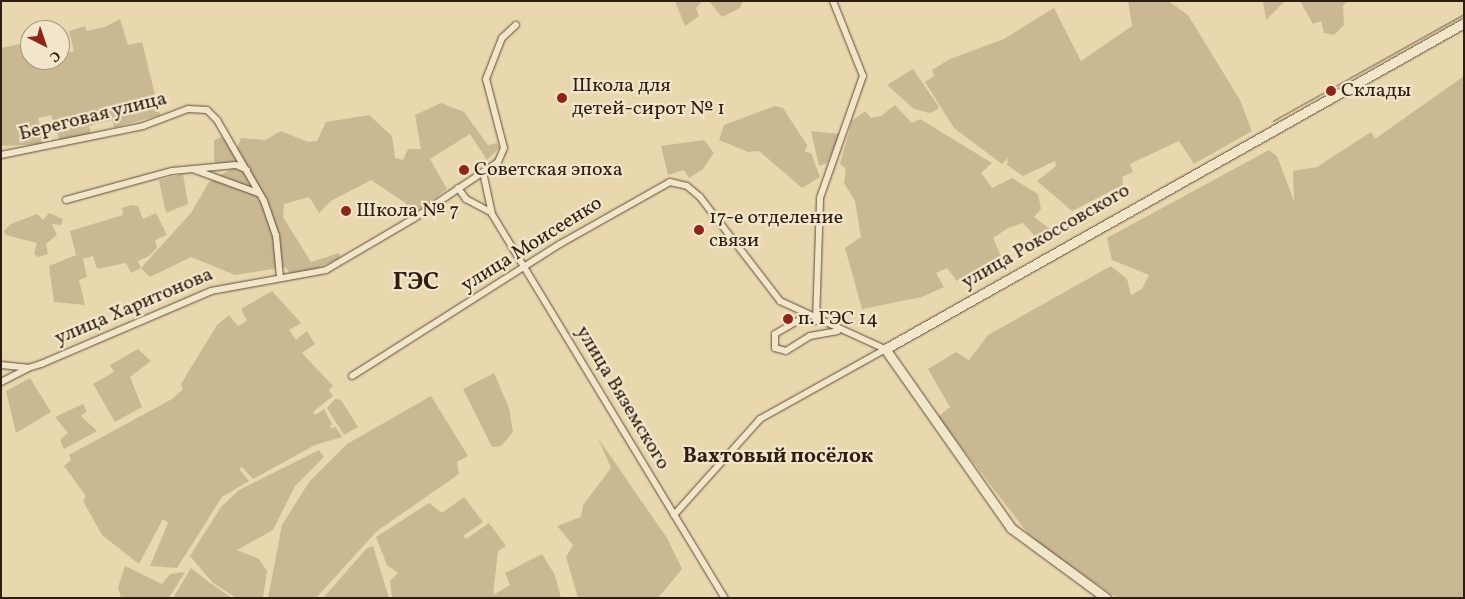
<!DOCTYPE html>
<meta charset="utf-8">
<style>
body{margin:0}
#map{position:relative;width:1465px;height:599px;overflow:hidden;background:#e9d8ad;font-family:Vollkorn,serif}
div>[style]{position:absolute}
.green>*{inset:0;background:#cab893}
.stream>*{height:2px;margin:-1px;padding:0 1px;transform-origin:1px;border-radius:1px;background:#aa9878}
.roads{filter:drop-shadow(0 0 1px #5e4c39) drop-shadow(0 0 1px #5e4c39)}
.street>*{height:6px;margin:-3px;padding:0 3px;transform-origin:3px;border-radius:3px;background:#f1e6ca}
.secondary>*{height:9px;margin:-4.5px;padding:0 4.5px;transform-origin:4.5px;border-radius:4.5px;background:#f1e6ca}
.dots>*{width:14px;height:14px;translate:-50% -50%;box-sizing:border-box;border:2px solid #f1e6ca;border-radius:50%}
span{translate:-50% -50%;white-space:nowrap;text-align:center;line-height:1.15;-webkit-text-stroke:4.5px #f1e6ca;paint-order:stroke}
.poi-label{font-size:20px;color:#301d12}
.left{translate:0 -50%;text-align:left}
.street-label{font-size:20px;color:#301d12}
.neighbourhood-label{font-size:21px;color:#301d12;font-weight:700}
.district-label{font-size:25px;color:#301d12;font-weight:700}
.frame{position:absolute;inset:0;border:2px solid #301d12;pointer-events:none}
.north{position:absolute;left:20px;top:20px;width:50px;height:50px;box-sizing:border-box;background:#f1e6ca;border:1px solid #a49680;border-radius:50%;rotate:139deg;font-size:14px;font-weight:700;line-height:20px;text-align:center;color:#301d12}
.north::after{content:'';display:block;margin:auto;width:18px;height:22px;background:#8f2418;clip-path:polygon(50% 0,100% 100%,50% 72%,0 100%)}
</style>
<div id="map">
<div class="green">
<div style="clip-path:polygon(675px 1px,702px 1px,696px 8px,699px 16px,685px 26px)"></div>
<div style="clip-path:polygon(709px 1px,743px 1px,740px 8px,722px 17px)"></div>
<div style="clip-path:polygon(1128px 1px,1168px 1px,1188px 15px,1240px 100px,1252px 131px,1194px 164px,1179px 141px,1170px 145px,1130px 164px,1133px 172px,1122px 177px,1123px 185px,1072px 211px,1037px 181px,1056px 166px,1055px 161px,1023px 176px,1007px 165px,1008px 158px,1002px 164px,954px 128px,925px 82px,934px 76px,932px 70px,950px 59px,1004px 39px,1054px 8px,1081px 61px,1132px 26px)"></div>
<div style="clip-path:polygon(1263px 1px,1285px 1px,1266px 20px)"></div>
<div style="clip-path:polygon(1300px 1px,1347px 1px,1343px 6px,1344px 25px,1334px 35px,1324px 33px,1321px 21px,1313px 24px)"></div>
<div style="clip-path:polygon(120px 19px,128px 45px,142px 42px,160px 115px,114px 128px,112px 120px,89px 126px,91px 134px,60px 141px,51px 115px,38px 118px,45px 144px,1px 146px,1px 48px,30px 42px,30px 60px,60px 60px,60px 55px,74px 51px,69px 31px,85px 26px,87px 31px,105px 27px)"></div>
<div style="clip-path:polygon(913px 69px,939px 107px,937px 110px,930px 113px,914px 109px,887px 85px)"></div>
<div style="clip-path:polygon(1464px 76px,1464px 598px,1117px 598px,1033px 540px,938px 417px,950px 407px,928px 369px,956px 352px,969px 360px,988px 335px,1111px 266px,1127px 279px,1131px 295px,1142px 289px,1149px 275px,1112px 260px,1107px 238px,1269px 150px,1277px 156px,1294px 201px,1293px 171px,1317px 167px,1371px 132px,1375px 139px)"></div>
<div style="clip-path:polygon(441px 103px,464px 112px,488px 145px,497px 143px,499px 148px,487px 160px,470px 134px,430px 159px,447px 189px,414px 214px,404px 202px,371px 180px,331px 201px,319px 213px,309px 197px,284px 204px,283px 217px,311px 262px,339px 253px,340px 258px,311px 271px,290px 273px,285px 267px,235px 275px,191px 257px,150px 277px,141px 268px,131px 273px,126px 263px,97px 269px,93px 256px,83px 259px,87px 277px,79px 280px,85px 305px,54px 302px,49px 266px,76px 255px,70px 231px,123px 215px,122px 208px,132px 205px,138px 206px,143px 219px,156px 213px,167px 235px,155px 240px,157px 248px,149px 256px,138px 261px,141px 268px,191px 213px,209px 182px,233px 168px,214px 162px,214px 140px,221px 137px,237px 148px,241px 138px,265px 140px,281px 131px,308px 142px,317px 141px,326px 122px,369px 115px,392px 136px,395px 158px,403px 160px,408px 149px,421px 149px,415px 115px)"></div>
<div style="clip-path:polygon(895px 105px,912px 123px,920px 119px,992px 163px,981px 173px,992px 188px,1012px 178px,1038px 194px,1041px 209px,1034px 217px,1050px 229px,1036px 237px,1023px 223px,1008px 228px,993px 238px,1001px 256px,957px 281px,947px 268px,936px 273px,944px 287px,922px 297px,862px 309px,845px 248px,861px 237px,855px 201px,844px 183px,846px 169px,840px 164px,852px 121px,865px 111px,871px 118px,881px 116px)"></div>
<div style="clip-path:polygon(775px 106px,783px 108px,807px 145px,805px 152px,811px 153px,820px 177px,802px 188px,759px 151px,748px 152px,719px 140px,724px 125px)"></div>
<div style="clip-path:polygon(811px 131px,840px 134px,827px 163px,819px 166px)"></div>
<div style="clip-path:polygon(704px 140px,714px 153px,702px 170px,689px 178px,684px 170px,668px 175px,661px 146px)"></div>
<div style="clip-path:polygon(183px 174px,188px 204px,166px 213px,159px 180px)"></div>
<div style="clip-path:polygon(49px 213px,63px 219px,61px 225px,52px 224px,57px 235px,46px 244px,48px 254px,38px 257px,34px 254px,37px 243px,6px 235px,4px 231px,11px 224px,37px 214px,43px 220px)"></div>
<div style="clip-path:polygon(272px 291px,301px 323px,289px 330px,296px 340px,307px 331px,315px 344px,302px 353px,333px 386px,329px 390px,333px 396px,313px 412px,315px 415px,324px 409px,332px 424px,330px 428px,336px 427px,342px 437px,315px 445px,253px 479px,242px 467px,239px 469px,249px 481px,222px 497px,177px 568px,150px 566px,168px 523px,163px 519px,139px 564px,102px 535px,83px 501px,86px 496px,64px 466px,71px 460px,69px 455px,172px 399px,183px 389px,181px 384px,217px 325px,229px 315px,238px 326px,247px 321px,241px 309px)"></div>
<div style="clip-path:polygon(138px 349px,151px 361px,130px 377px,142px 407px,115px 422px,93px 384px,114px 372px,110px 365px)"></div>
<div style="clip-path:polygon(494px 373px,509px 408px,513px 432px,501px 446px,492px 447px,463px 389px)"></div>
<div style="clip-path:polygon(30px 378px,51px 412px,16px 433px,6px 391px)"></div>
<div style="clip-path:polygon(431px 396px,468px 456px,457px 462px,459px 474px,377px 531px,316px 598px,268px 598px,282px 525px,309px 482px,347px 444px)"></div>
<div style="clip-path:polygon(335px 399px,341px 400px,358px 427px,344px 435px,327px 408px)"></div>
<div style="clip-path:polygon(83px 404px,87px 411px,81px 416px,97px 431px,64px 449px,60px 440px,68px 433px,55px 417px)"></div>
<div style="clip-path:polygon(598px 438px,667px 538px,682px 569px,658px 598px,578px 598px,566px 557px,573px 545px,557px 526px,581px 517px,583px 505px,611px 468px)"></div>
<div style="clip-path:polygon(319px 450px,324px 457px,295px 486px,273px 530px,237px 550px,259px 559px,267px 571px,263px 598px,236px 598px,212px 582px,190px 556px,221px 507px,239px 490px)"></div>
<div style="clip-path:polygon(464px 497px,483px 522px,463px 536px,466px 539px,489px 523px,506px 546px,498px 551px,493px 595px,510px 585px,505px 573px,542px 554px,555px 575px,561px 598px,392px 598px,390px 581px,398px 573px,387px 565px,376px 537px,429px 503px,442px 513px)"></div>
<div style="clip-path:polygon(373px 546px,389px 598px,323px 598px,367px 548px)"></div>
<div style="clip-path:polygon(125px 566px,162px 584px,170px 574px,185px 572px,169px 598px,121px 598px,118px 587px)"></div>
<div style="clip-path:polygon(191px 568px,210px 583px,232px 598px,173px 598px)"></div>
</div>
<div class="stream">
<div style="left:1274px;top:121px;width:218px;rotate:-29.2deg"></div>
</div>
<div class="roads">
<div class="street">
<div style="left:1px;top:155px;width:145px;rotate:-11.5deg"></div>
<div style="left:143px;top:126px;width:48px;rotate:-20.7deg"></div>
<div style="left:188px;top:109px;width:19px;rotate:3deg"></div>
<div style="left:207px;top:110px;width:14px;rotate:45deg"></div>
<div style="left:217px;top:120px;width:94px;rotate:59.9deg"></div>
<div style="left:264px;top:201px;width:36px;rotate:71deg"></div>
<div style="left:276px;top:235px;width:42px;rotate:84.6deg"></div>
<div style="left:195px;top:170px;width:67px;rotate:20.1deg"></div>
<div style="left:483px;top:172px;width:43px;rotate:77.9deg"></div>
<div style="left:492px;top:214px;width:449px;rotate:58.8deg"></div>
<div style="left:458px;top:188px;width:14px;rotate:54deg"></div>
<div style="left:466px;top:199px;width:26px;rotate:28deg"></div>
<div style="left:66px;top:200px;width:110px;rotate:-15.3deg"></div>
<div style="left:172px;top:171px;width:64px;rotate:-5.4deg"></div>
<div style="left:236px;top:165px;width:12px;rotate:24deg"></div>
<div style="left:806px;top:316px;width:36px;rotate:150deg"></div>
<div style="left:775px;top:334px;width:14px;rotate:90deg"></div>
<div style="left:775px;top:348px;width:11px;rotate:15deg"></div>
<div style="left:786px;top:351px;width:28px;rotate:-32deg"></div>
<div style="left:810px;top:336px;width:28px;rotate:-10deg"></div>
<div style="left:816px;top:321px;width:123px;rotate:-88.1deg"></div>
<div style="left:820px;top:198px;width:129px;rotate:-70.6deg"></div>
<div style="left:863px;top:76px;width:81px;rotate:-111.8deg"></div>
<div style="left:1px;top:365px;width:27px;rotate:6deg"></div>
<div style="left:28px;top:368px;width:14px;rotate:-17deg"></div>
<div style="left:41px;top:364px;width:185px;rotate:-23.2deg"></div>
<div style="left:211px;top:291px;width:117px;rotate:-10.3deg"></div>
<div style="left:326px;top:270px;width:101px;rotate:-30.4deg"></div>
<div style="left:413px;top:219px;width:102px;rotate:-33.8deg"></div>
<div style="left:498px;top:162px;width:15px;rotate:-67deg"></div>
<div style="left:504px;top:148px;width:71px;rotate:-104.6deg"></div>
<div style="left:486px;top:79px;width:44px;rotate:-68.7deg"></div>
<div style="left:502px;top:38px;width:19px;rotate:-43deg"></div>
<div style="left:352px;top:376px;width:246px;rotate:-32.4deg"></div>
<div style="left:560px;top:244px;width:126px;rotate:-29.4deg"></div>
<div style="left:670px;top:182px;width:17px;rotate:13deg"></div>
<div style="left:687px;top:186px;width:17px;rotate:40deg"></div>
<div style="left:700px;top:197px;width:131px;rotate:52.4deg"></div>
<div style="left:780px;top:301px;width:115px;rotate:24.6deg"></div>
<div style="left:1px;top:382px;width:29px;rotate:-27deg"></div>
<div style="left:674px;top:515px;width:129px;rotate:-48.1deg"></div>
<div style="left:760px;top:419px;width:142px;rotate:-29.1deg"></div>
</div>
<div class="secondary">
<div style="left:1106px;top:598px;width:118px;rotate:-143.6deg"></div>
<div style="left:1011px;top:528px;width:219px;rotate:-125.1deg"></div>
<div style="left:885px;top:349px;width:664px;rotate:-29.38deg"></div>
</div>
</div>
<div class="dots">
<div style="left:1331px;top:91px;background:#8f2418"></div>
<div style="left:562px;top:98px;background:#8f2418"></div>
<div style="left:464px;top:170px;background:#8f2418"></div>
<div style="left:346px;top:211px;background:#8f2418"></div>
<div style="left:699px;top:230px;background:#8f2418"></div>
<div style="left:788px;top:319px;background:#8f2418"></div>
</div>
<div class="poi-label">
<span class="left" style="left:572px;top:98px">Школа для<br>детей-сирот № 1</span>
<span class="left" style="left:1341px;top:91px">Склады</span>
<span class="left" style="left:474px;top:170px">Советская эпоха</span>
<span class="left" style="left:356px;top:211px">Школа № 7</span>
<span class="left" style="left:709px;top:230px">17-е отделение<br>связи</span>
<span class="left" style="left:798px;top:319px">п. ГЭС 14</span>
</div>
<div class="street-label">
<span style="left:93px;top:117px;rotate:-14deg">Береговая улица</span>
<span style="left:1046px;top:237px;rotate:-30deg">улица Рокоссовского</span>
<span style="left:532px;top:245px;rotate:-32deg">улица Моисеенко</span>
<span style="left:134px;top:307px;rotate:-23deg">улица Харитонова</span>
<span style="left:622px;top:398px;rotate:59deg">улица Вяземского</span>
</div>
<div class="neighbourhood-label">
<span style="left:778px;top:457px">Вахтовый посёлок</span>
</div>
<div class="district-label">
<span style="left:416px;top:283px">ГЭС</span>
</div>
<div class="frame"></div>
<div class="north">С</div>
</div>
